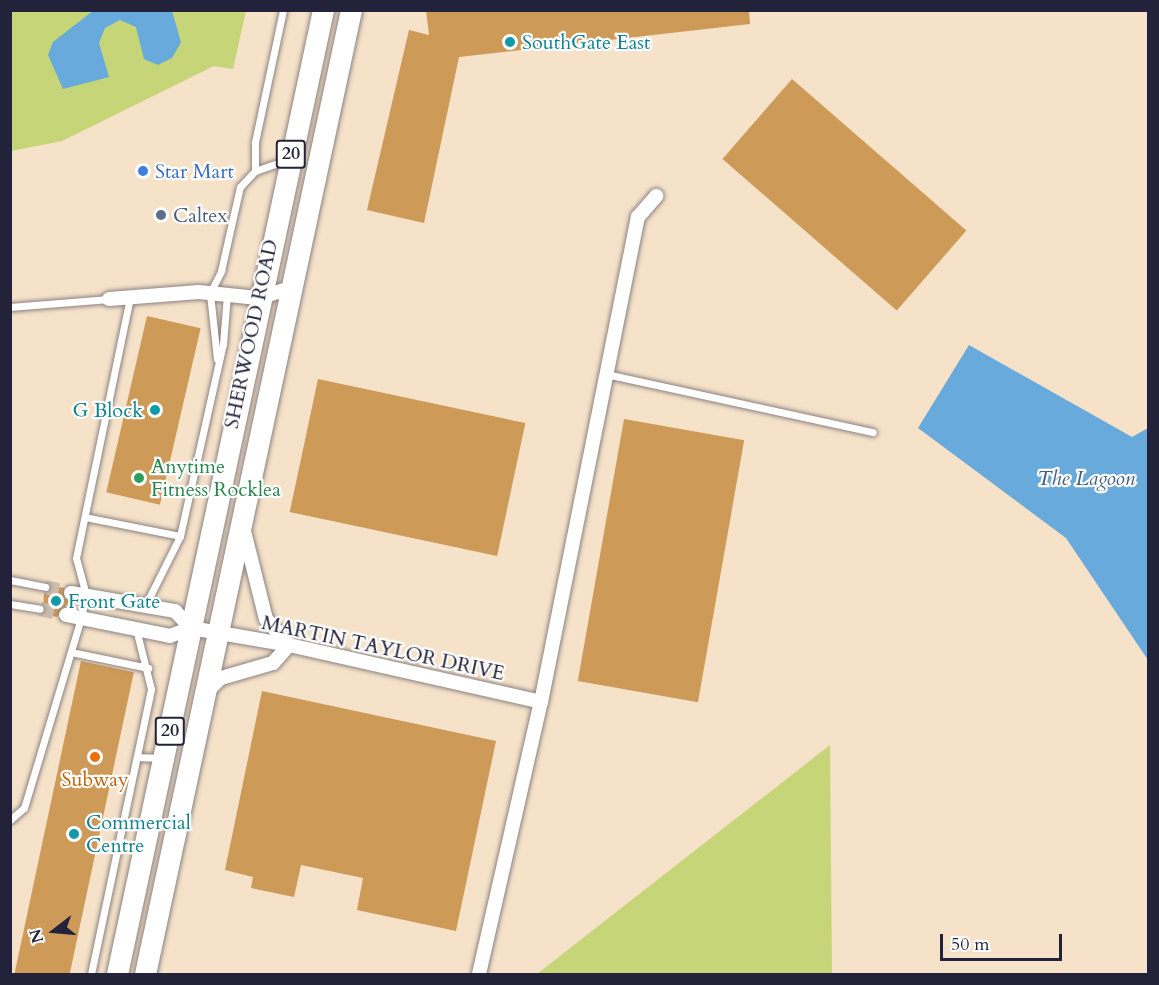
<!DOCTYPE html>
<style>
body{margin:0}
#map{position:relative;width:1159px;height:985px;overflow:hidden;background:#f5e2c9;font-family:Cardo,serif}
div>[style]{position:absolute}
.green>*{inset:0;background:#c5d577}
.water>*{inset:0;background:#67aadb}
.building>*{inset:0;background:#cd9a57;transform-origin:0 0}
.minor-tunnel>*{height:14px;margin-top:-7px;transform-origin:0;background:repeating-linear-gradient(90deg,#cbbcad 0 14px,transparent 0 21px)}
.roads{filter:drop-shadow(0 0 2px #8c8282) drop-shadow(0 0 2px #8c8282)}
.service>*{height:7px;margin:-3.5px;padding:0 3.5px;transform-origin:3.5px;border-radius:3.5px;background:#fff}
.minor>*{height:14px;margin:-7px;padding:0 7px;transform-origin:7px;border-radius:7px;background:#fff}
.primary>*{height:21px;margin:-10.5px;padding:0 10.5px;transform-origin:10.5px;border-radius:10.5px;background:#fff}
.dots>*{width:16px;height:16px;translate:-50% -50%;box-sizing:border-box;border:3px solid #fff;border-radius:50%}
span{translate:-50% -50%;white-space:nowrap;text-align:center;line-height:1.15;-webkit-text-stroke:4.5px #fff;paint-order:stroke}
.shield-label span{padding:2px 4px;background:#fff;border:2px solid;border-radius:4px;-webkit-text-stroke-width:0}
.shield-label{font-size:18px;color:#22223b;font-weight:700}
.culture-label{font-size:20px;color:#0d838f}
.left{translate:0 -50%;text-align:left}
.right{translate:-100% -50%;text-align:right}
.shop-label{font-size:20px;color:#366cbe}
.service-label{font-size:20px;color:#4e5e75}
.street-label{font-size:20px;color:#22223b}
.leisure-label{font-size:20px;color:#27864d}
.food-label{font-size:20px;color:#c56008}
.water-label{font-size:21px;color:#415f83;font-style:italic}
.frame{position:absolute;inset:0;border:12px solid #22223b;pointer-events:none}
.north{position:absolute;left:24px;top:901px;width:60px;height:60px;-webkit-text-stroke:4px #fff;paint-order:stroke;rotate:254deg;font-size:16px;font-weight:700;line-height:24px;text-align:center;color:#22223b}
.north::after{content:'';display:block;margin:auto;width:21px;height:27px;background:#22223b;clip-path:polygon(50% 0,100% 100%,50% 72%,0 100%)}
.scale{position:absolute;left:940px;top:934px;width:122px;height:27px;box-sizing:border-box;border:3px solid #22223b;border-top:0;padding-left:8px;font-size:18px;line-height:21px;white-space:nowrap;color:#22223b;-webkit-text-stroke:4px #fff;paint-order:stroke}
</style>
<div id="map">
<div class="green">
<div style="clip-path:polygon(11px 11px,246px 11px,233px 69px,214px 66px,62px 141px,11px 151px)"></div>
<div style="clip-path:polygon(830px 745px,832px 974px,537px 974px)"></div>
</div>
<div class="water">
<div style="clip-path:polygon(94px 10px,172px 11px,181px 42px,172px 58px,158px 65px,144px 59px,136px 27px,120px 20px,105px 28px,99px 43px,109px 77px,63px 89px,48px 55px,53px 42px)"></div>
<div style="clip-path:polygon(969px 345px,1132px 437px,1148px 428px,1148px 660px,1066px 538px,918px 428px)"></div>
</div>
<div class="building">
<div style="clip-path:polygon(426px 10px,749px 10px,750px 24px,459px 57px,424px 223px,367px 210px,409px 30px,429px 35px)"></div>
<div style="left:792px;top:79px;width:231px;height:106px;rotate:41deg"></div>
<div style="left:147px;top:316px;width:55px;height:181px;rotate:13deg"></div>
<div style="left:318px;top:379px;width:212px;height:136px;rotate:12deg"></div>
<div style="left:624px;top:419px;width:122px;height:266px;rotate:10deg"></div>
<div style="clip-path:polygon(50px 585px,64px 588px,69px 602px,57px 617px,43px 614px,44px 592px)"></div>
<div style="left:81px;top:661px;width:54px;height:320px;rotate:12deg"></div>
<div style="clip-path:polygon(262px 691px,496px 741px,456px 931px,357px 910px,363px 878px,301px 865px,294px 897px,251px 888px,253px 877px,225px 870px)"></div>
</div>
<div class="minor-tunnel">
<div style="left:45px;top:587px;width:27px;rotate:13deg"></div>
<div style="left:40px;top:609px;width:27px;rotate:13deg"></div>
</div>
<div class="roads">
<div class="service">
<div style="left:255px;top:171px;width:34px;rotate:-19deg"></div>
<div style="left:10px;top:307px;width:99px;rotate:-4.6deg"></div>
<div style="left:217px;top:359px;width:66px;rotate:-96.1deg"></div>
<div style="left:210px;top:293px;width:25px;rotate:-63deg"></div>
<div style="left:221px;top:271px;width:86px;rotate:-77.3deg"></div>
<div style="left:240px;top:187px;width:22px;rotate:-47deg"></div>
<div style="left:255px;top:171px;width:29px;rotate:-90deg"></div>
<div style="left:255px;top:142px;width:135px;rotate:-78deg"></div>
<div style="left:606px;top:374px;width:273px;rotate:12.3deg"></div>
<div style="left:85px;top:517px;width:97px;rotate:11.3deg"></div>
<div style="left:10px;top:580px;width:36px;rotate:11deg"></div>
<div style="left:10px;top:604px;width:30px;rotate:9deg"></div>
<div style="left:145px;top:606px;width:78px;rotate:-63.4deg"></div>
<div style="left:180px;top:536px;width:197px;rotate:-77.4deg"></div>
<div style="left:223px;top:344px;width:50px;rotate:-85.4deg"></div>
<div style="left:71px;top:652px;width:79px;rotate:11.7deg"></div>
<div style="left:137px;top:757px;width:24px;rotate:2deg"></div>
<div style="left:10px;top:820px;width:18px;rotate:-41deg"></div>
<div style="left:24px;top:808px;width:198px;rotate:-73.3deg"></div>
<div style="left:81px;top:618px;width:24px;rotate:-78deg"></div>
<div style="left:86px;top:595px;width:38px;rotate:-105deg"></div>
<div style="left:76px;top:558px;width:266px;rotate:-78.3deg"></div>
<div style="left:91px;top:974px;width:291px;rotate:-78.1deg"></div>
<div style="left:151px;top:689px;width:62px;rotate:-104deg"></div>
</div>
<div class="minor">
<div style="left:109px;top:299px;width:90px;rotate:-4.4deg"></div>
<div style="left:199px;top:292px;width:59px;rotate:5.8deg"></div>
<div style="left:258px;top:298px;width:31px;rotate:-17deg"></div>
<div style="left:242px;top:523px;width:99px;rotate:76deg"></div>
<div style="left:266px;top:619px;width:35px;rotate:49deg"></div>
<div style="left:71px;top:593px;width:106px;rotate:9.8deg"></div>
<div style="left:175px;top:611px;width:23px;rotate:47deg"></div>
<div style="left:66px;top:615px;width:106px;rotate:11.4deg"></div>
<div style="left:170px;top:636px;width:22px;rotate:-21deg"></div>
<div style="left:191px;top:628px;width:99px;rotate:9.8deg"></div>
<div style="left:289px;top:645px;width:258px;rotate:12.7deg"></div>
<div style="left:205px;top:693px;width:22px;rotate:-43deg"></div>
<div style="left:221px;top:678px;width:54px;rotate:-16.1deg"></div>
<div style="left:273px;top:663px;width:24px;rotate:-48deg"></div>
<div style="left:479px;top:974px;width:279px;rotate:-77.2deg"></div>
<div style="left:541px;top:702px;width:495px;rotate:-78.7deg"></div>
<div style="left:638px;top:217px;width:28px;rotate:-49deg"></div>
</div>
<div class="primary">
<div style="left:117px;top:974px;width:986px;rotate:-77.94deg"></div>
<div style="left:145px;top:974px;width:986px;rotate:-77.94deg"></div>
</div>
</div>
<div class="dots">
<div style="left:510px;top:42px;background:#0f9aa8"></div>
<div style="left:143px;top:171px;background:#3f7fe0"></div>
<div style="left:161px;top:215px;background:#5c6f8a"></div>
<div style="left:155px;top:410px;background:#0f9aa8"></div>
<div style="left:139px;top:478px;background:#2e9e5b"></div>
<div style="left:56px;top:601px;background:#0f9aa8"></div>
<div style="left:95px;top:757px;background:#e8710a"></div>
<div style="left:74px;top:834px;background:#0f9aa8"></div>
</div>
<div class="shield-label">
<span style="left:291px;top:154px">20</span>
<span style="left:170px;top:731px">20</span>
</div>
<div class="culture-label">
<span class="left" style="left:522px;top:42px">SouthGate East</span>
<span class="right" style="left:143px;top:410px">G Block</span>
<span class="left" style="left:68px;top:601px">Front Gate</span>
<span class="left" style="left:86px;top:834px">Commercial<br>Centre</span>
</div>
<div class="shop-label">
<span class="left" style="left:155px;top:171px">Star Mart</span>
</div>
<div class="service-label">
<span class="left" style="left:173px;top:215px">Caltex</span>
</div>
<div class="street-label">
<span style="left:251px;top:334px;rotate:-78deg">SHERWOOD ROAD</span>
<span style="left:383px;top:648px;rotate:12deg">MARTIN TAYLOR DRIVE</span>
</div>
<div class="leisure-label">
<span class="left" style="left:151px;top:478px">Anytime<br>Fitness Rocklea</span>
</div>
<div class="food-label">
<span style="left:95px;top:779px">Subway</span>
</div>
<div class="water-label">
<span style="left:1086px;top:479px">The Lagoon</span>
</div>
<div class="frame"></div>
<div class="north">N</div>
<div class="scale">50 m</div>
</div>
